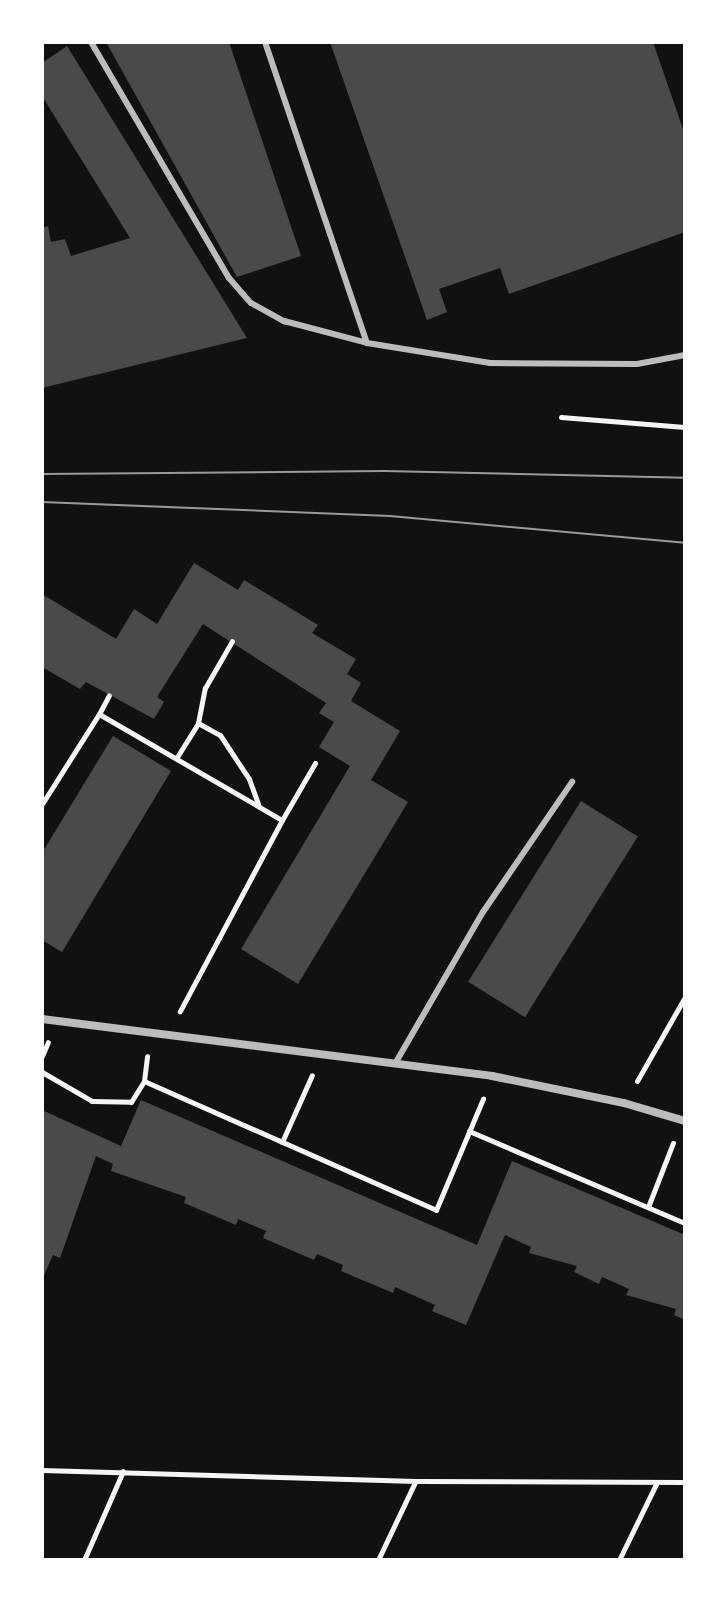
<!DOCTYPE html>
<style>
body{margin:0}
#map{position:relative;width:727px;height:1602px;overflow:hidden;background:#111;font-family:Roboto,sans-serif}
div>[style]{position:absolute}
.building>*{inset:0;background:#4a4a4a;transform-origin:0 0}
.path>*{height:5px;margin:-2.5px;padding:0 2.5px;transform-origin:2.5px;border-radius:2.5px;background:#f5f5f5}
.service>*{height:6px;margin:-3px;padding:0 3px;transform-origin:3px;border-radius:3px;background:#bcbcbc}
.minor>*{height:8px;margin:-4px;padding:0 4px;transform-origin:4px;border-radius:4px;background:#bcbcbc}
.tram>*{height:2px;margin:-1px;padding:0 1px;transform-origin:1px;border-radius:1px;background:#9a9a9a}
span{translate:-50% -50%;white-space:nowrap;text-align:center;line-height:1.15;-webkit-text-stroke:6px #fff;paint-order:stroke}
.frame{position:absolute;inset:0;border:44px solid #fff;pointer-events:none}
</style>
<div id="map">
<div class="building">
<div style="clip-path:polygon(106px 42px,229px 42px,301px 256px,237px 277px)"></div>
<div style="clip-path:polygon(330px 42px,653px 42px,685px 135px,685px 232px,509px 294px,500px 268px,439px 289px,447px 312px,427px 320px)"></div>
<div style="clip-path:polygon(67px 46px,247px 338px,42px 388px,42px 228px,48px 226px,51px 242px,65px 239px,71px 256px,130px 238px,42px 96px,42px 63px)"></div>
<div style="clip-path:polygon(194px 563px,238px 590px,244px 580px,318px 625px,312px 633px,356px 659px,347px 674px,361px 683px,351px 701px,400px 731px,371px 780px,408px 802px,298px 984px,241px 949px,350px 766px,319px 747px,334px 722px,319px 713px,326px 703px,203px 624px,157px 697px,164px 702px,154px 719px,86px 682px,80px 689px,42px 667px,42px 594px,116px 639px,134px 609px,157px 624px)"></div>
<div style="clip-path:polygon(113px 736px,171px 771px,62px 952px,42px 940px,42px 853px)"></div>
<div style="left:581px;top:801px;width:67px;height:213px;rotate:32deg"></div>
<div style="clip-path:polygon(141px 1100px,477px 1245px,512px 1161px,685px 1235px,685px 1320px,674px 1315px,676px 1309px,626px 1295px,629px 1289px,602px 1277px,599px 1284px,574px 1272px,577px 1266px,529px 1253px,531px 1247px,505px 1235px,466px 1325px,432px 1311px,435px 1305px,395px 1287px,393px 1293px,341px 1271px,343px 1265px,317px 1254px,314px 1260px,263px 1238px,266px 1231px,238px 1219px,236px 1225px,184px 1203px,186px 1197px,111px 1171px,113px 1164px,96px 1156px,60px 1258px,53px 1255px,42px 1280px,42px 1110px,121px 1146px)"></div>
</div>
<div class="path">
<div style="left:561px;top:417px;width:124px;rotate:4.6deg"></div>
<div style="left:99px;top:714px;width:21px;rotate:-62deg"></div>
<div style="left:198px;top:723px;width:36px;rotate:-79deg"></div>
<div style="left:205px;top:688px;width:54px;rotate:-60.1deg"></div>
<div style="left:177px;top:757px;width:40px;rotate:-58deg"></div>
<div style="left:198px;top:723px;width:25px;rotate:29deg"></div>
<div style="left:220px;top:735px;width:53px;rotate:56.6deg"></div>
<div style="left:249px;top:779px;width:27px;rotate:70deg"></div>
<div style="left:42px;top:804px;width:107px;rotate:-57.7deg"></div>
<div style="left:99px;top:714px;width:211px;rotate:30.1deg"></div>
<div style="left:282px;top:820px;width:217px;rotate:118.1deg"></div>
<div style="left:282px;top:820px;width:66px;rotate:-59.9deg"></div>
<div style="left:42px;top:1056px;width:15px;rotate:-67deg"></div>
<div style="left:42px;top:1072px;width:58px;rotate:30.1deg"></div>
<div style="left:92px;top:1101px;width:39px;rotate:1deg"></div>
<div style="left:131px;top:1102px;width:25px;rotate:-58deg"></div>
<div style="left:144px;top:1081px;width:25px;rotate:-83deg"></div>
<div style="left:144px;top:1081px;width:319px;rotate:23.8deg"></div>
<div style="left:436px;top:1210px;width:121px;rotate:-67.1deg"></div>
<div style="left:637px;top:1081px;width:97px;rotate:-60.3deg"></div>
<div style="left:469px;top:1131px;width:235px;rotate:23.1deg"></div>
<div style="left:282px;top:1142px;width:73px;rotate:-65.9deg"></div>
<div style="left:648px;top:1207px;width:69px;rotate:-68.7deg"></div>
<div style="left:42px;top:1470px;width:374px;rotate:1.7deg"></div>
<div style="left:416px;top:1481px;width:269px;rotate:0.2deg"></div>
<div style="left:84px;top:1560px;width:97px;rotate:-66.3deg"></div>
<div style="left:378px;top:1560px;width:86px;rotate:-64.6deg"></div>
<div style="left:619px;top:1560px;width:85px;rotate:-64deg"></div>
</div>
<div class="service">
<div style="left:91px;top:42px;width:273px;rotate:59.7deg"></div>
<div style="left:229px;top:278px;width:33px;rotate:49deg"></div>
<div style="left:251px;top:303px;width:38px;rotate:29deg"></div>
<div style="left:284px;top:321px;width:86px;rotate:14.8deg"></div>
<div style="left:367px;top:343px;width:125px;rotate:9.2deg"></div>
<div style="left:490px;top:363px;width:147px;rotate:0.4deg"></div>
<div style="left:637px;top:364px;width:49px;rotate:-10.6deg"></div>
<div style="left:265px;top:42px;width:318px;rotate:71.3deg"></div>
<div style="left:396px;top:1062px;width:173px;rotate:-59.9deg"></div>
<div style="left:483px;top:912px;width:158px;rotate:-55.6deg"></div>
</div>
<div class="minor">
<div style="left:42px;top:1019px;width:454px;rotate:7.2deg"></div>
<div style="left:492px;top:1076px;width:135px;rotate:11.6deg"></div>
<div style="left:624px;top:1103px;width:64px;rotate:16.4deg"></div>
</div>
<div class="tram">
<div style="left:42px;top:474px;width:342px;rotate:-0.5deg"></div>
<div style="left:384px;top:471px;width:301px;rotate:1.3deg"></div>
<div style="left:42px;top:502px;width:348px;rotate:2.3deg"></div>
<div style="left:390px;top:516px;width:296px;rotate:5.2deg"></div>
</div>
<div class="frame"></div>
</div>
